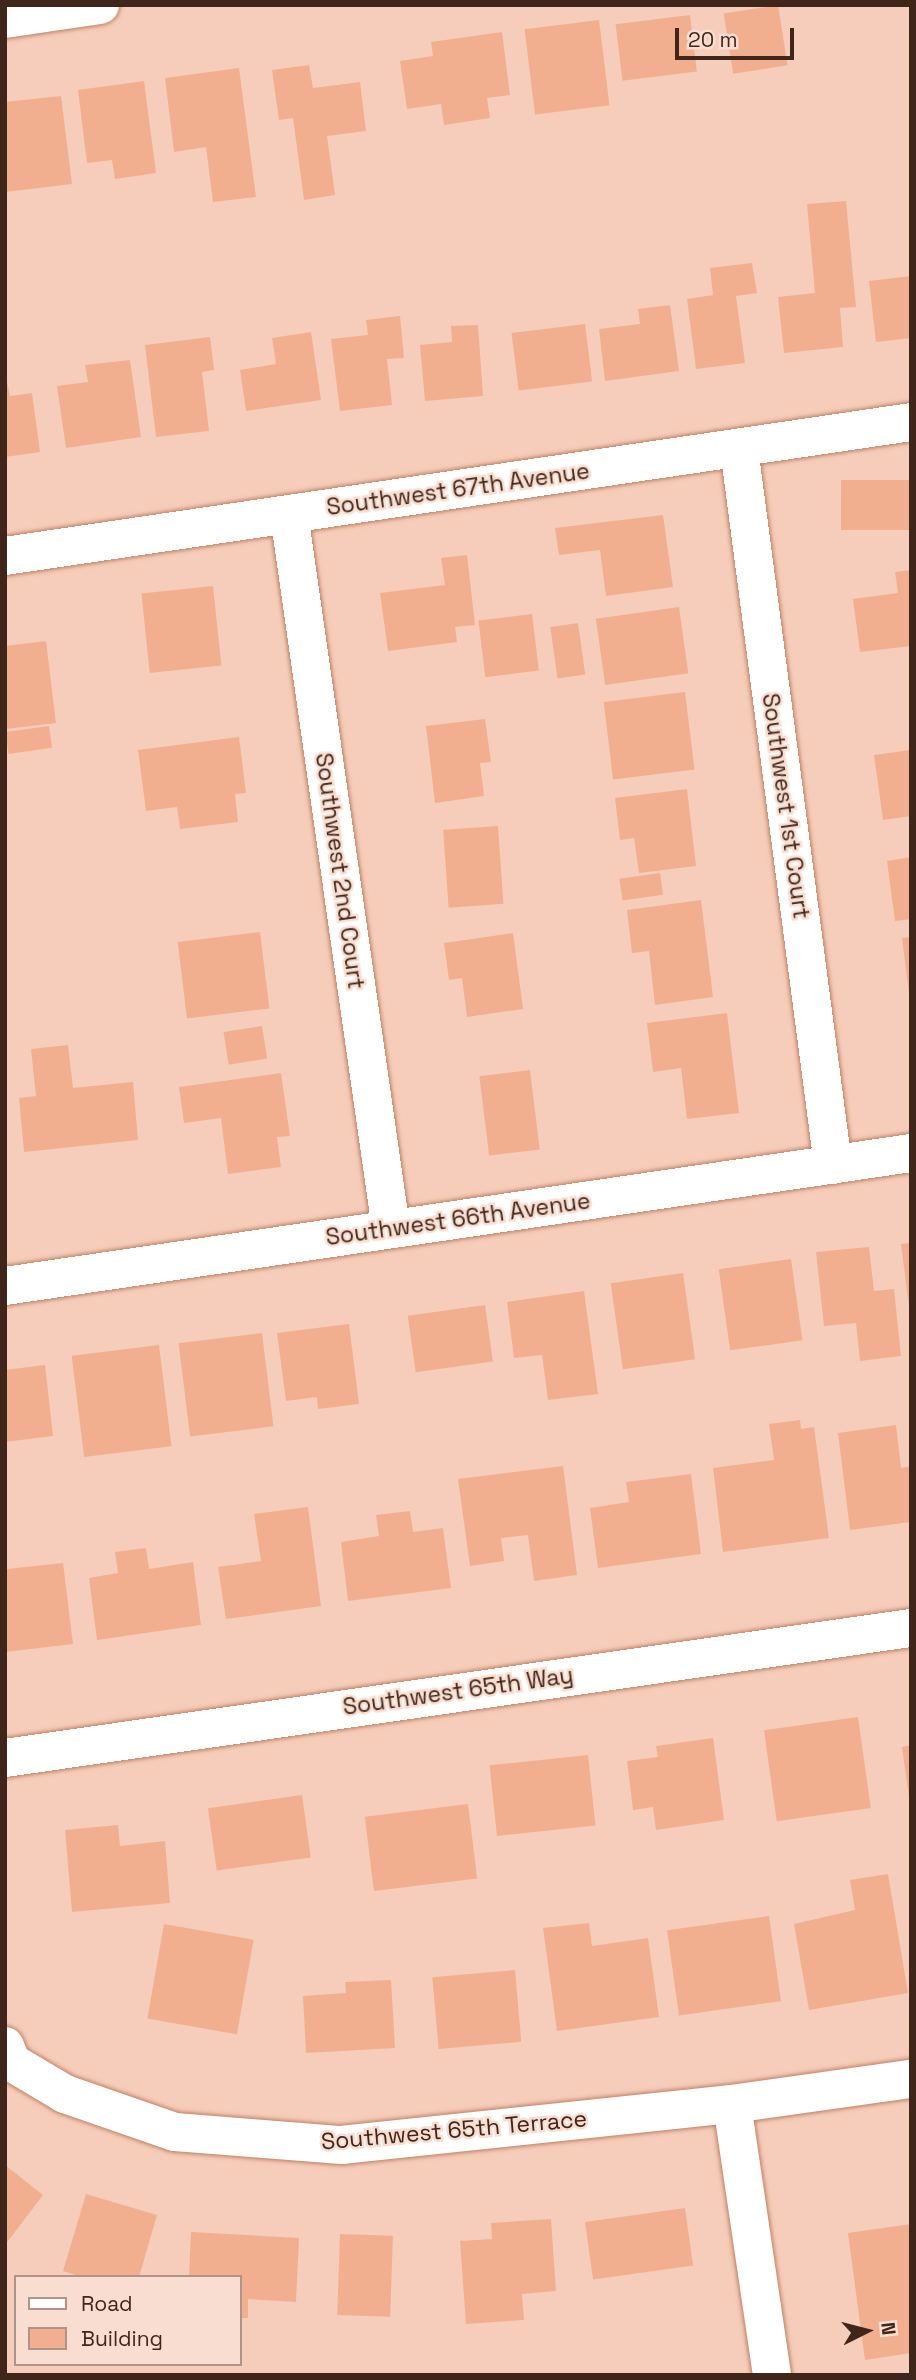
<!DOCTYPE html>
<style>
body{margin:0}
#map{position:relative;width:916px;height:2380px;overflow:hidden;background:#f6cdba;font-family:"Space Grotesk",sans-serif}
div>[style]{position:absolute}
.building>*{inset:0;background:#f2af90;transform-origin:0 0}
.roads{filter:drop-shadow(0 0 2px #c18164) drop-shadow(0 0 2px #c18164)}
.street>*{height:38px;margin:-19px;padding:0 19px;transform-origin:19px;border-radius:19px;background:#fff}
span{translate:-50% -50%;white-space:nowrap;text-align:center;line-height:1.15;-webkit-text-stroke:5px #f9ddd0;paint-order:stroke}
.street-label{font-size:23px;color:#40261a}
.frame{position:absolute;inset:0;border:7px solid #40261a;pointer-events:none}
.legend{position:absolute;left:14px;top:2275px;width:228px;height:91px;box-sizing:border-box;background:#f9ddd0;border:2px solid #af9487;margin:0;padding:9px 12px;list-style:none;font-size:21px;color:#40261a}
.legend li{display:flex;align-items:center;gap:14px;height:35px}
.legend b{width:35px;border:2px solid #af9487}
.north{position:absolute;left:832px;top:2296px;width:70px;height:70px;-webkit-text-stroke:5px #f9ddd0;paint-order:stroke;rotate:84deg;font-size:19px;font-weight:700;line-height:28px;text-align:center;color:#40261a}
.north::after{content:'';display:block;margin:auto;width:24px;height:32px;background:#40261a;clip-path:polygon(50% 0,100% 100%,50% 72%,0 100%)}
.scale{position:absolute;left:675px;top:28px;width:119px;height:32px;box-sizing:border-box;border:4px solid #40261a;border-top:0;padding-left:9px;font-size:21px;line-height:24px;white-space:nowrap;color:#40261a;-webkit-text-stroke:5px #f9ddd0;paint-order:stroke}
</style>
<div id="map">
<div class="building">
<div style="left:778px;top:5px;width:61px;height:55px;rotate:81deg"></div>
<div style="left:690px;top:15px;width:57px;height:75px;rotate:83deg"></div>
<div style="left:599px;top:20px;width:86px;height:75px;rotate:83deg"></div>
<div style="clip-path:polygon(502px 32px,510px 95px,487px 98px,490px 118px,444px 125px,441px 104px,407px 109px,400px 61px,433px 56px,431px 42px)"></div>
<div style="clip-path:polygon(309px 65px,313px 88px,360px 82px,366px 131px,327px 136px,335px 195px,304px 200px,293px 118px,279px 120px,272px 70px)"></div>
<div style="clip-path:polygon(239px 68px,256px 197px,213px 202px,206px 147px,174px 152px,165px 78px)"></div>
<div style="clip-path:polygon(144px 81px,156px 173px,115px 179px,112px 160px,87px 163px,78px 90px)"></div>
<div style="clip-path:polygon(61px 96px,72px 184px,5px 192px,5px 102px)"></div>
<div style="clip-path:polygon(846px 201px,856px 307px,840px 308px,843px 347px,784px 353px,778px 297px,815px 293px,807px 204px)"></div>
<div style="clip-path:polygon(752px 263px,757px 293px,736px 296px,745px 363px,696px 369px,687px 299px,713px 295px,710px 268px)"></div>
<div style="clip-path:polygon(911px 276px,911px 338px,876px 342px,869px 281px)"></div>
<div style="clip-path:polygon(670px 305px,679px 371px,605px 381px,599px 329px,640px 324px,638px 309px)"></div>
<div style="clip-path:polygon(400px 316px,404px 358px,387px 359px,392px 405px,340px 411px,331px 339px,368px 335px,366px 320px)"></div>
<div style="left:585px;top:324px;width:58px;height:74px;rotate:83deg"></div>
<div style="clip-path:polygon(478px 325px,483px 396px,425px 401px,420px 345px,452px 342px,451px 326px)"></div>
<div style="clip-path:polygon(311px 332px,321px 400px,246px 411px,240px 370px,276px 364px,272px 338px)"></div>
<div style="clip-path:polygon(210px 337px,214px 370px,202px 372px,209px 431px,156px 437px,145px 345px)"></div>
<div style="clip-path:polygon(130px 360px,141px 437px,66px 448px,57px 386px,88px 382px,85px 365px)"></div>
<div style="clip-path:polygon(5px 372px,10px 396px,32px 393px,40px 452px,5px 457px)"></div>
<div style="left:911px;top:480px;width:50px;height:70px;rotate:90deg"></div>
<div style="clip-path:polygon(663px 515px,673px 587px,606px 596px,600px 550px,559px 555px,555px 528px)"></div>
<div style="clip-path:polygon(467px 555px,475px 625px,455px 627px,457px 642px,388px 651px,380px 593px,445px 585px,441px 558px)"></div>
<div style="clip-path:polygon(911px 570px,911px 646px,860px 652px,853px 599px,898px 593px,895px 572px)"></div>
<div style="left:213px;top:586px;width:80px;height:72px;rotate:84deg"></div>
<div style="left:679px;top:607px;width:67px;height:84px;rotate:82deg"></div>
<div style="left:532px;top:614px;width:57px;height:54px;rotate:83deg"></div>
<div style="left:578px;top:623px;width:52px;height:28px;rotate:82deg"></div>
<div style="clip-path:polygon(46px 641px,56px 723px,5px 729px,5px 646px)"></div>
<div style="left:685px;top:692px;width:78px;height:82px;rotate:83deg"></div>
<div style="clip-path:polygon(485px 719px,491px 762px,480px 763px,484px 796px,435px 803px,426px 726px)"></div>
<div style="left:49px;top:726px;width:22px;height:44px;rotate:82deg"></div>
<div style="clip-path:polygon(239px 737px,246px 793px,235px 794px,238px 822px,180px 829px,177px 807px,146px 811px,138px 750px)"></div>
<div style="clip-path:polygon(911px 750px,911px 816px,883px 820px,874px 755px)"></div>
<div style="clip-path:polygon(687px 789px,696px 866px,639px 873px,634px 838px,620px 840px,615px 798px)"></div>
<div style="left:498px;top:826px;width:78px;height:55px;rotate:86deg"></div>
<div style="clip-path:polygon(911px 857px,911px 919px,895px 921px,887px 861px)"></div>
<div style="left:660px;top:873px;width:22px;height:41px;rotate:82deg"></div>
<div style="clip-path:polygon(701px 900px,713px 997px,655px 1005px,649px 951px,632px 953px,627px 910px)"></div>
<div style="left:260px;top:932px;width:77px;height:83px;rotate:83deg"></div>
<div style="clip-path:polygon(513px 933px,523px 1009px,467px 1017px,462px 978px,449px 980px,444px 943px)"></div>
<div style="clip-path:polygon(911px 937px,911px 993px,909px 993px,902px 938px)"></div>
<div style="clip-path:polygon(727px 1013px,739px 1113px,687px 1119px,681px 1068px,653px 1072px,647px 1023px)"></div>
<div style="left:262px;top:1026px;width:33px;height:39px;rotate:81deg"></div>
<div style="clip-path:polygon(68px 1045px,73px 1088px,133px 1082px,138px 1140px,24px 1152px,19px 1098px,36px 1096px,31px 1049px)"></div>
<div style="left:530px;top:1070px;width:80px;height:51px;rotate:83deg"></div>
<div style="clip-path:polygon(281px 1073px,290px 1136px,277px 1137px,281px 1167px,228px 1174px,221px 1118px,184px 1123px,179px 1087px)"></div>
<div style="clip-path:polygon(911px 1243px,911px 1306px,909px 1306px,901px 1244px)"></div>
<div style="clip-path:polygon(869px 1247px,874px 1291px,894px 1289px,901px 1356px,860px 1361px,856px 1323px,824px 1326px,816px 1252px)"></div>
<div style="left:791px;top:1259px;width:82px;height:73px;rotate:82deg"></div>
<div style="left:683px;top:1273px;width:87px;height:73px;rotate:82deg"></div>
<div style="clip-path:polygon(584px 1291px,598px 1394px,548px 1400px,542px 1355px,514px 1358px,507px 1302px)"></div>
<div style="left:485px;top:1305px;width:57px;height:78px;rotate:82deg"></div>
<div style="clip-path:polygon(349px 1324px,359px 1404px,318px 1409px,317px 1397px,286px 1401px,277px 1333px)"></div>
<div style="left:262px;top:1333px;width:94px;height:84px;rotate:83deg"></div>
<div style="left:159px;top:1345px;width:102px;height:88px;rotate:83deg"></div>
<div style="clip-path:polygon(45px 1365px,53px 1436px,5px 1442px,5px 1370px)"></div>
<div style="clip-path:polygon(800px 1420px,801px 1429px,814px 1427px,829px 1538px,723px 1552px,713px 1468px,774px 1460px,769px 1424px)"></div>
<div style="clip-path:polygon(896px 1425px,901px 1468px,911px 1466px,911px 1522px,850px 1530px,838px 1433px)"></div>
<div style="clip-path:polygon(563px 1466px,577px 1575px,534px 1581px,528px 1535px,501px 1538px,504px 1561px,470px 1566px,458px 1479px)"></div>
<div style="clip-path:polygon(691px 1474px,701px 1554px,598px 1568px,590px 1508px,629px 1502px,626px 1482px)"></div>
<div style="clip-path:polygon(308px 1507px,321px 1606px,226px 1619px,218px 1567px,261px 1561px,254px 1514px)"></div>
<div style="clip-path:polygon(410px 1511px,413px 1532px,443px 1528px,451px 1588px,348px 1601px,341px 1542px,379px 1536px,376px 1515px)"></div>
<div style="clip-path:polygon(146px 1548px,149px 1569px,193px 1562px,201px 1625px,97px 1640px,89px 1578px,118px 1573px,115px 1552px)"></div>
<div style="clip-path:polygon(63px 1563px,73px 1644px,5px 1652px,7px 1569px)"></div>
<div style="left:858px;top:1717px;width:92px;height:95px;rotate:82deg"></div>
<div style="clip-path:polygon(713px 1738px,724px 1820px,656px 1830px,653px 1807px,633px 1810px,627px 1761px,658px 1757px,656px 1746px)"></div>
<div style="clip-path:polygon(911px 1745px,911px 1797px,909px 1797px,902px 1747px)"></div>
<div style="left:588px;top:1755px;width:71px;height:99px;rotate:84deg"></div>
<div style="left:302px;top:1795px;width:63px;height:95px;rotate:82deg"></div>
<div style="left:468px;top:1804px;width:75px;height:104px;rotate:83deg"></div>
<div style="clip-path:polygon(118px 1825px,120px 1846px,165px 1841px,170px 1903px,72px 1912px,65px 1830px)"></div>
<div style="clip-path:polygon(888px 1874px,908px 1993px,809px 2010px,794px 1924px,855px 1910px,850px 1880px)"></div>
<div style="left:769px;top:1916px;width:86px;height:103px;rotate:82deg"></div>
<div style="clip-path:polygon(589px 1923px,592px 1946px,648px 1938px,659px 2017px,557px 2031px,543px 1928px)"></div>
<div style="left:164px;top:1924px;width:91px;height:96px;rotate:10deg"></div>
<div style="left:515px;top:1970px;width:72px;height:83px;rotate:85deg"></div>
<div style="clip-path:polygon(391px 1980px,395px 2048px,306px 2053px,303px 1996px,346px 1993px,345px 1982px)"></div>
<div style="clip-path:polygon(5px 2165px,43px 2195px,5px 2245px)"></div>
<div style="clip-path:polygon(86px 2194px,157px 2215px,139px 2277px,82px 2277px,63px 2271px)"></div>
<div style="left:685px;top:2208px;width:58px;height:101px;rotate:82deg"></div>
<div style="clip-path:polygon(551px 2219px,556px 2291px,522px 2294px,524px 2320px,466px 2324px,460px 2241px,492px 2239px,491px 2223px)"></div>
<div style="clip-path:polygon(911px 2224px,911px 2353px,865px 2360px,848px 2233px)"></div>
<div style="clip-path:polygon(191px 2232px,299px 2238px,296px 2302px,248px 2299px,248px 2318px,240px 2318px,240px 2277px,189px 2277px)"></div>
<div style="left:340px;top:2234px;width:53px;height:81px;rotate:2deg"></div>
</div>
<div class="roads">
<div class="street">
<div style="left:5px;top:19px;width:96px;rotate:-8.4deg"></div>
<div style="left:739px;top:448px;width:723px;rotate:82.53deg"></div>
<div style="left:289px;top:514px;width:722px;rotate:81.88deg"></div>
<div style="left:5px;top:556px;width:916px;rotate:-8.41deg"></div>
<div style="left:5px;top:1286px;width:916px;rotate:-8.35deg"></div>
<div style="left:5px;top:1758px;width:915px;rotate:-8.17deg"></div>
<div style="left:5px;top:2046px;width:17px;rotate:69deg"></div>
<div style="left:11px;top:2062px;width:63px;rotate:30.7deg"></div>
<div style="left:65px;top:2094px;width:116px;rotate:19.1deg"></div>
<div style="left:175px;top:2132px;width:167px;rotate:4.5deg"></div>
<div style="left:341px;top:2145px;width:393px;rotate:-6deg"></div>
<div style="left:732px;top:2104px;width:181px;rotate:-8deg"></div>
<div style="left:732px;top:2104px;width:274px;rotate:81.6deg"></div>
</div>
</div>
<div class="street-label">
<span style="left:458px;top:489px;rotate:-8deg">Southwest 67th Avenue</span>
<span style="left:786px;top:806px;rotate:82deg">Southwest 1st Court</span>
<span style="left:340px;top:871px;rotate:82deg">Southwest 2nd Court</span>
<span style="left:458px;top:1219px;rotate:-8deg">Southwest 66th Avenue</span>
<span style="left:458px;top:1691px;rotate:-8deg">Southwest 65th Way</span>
<span style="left:454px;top:2130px;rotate:-5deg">Southwest 65th Terrace</span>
</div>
<div class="frame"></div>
<ul class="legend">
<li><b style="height:9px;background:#fff"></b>Road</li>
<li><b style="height:19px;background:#f2af90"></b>Building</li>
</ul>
<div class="north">N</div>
<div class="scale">20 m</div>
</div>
